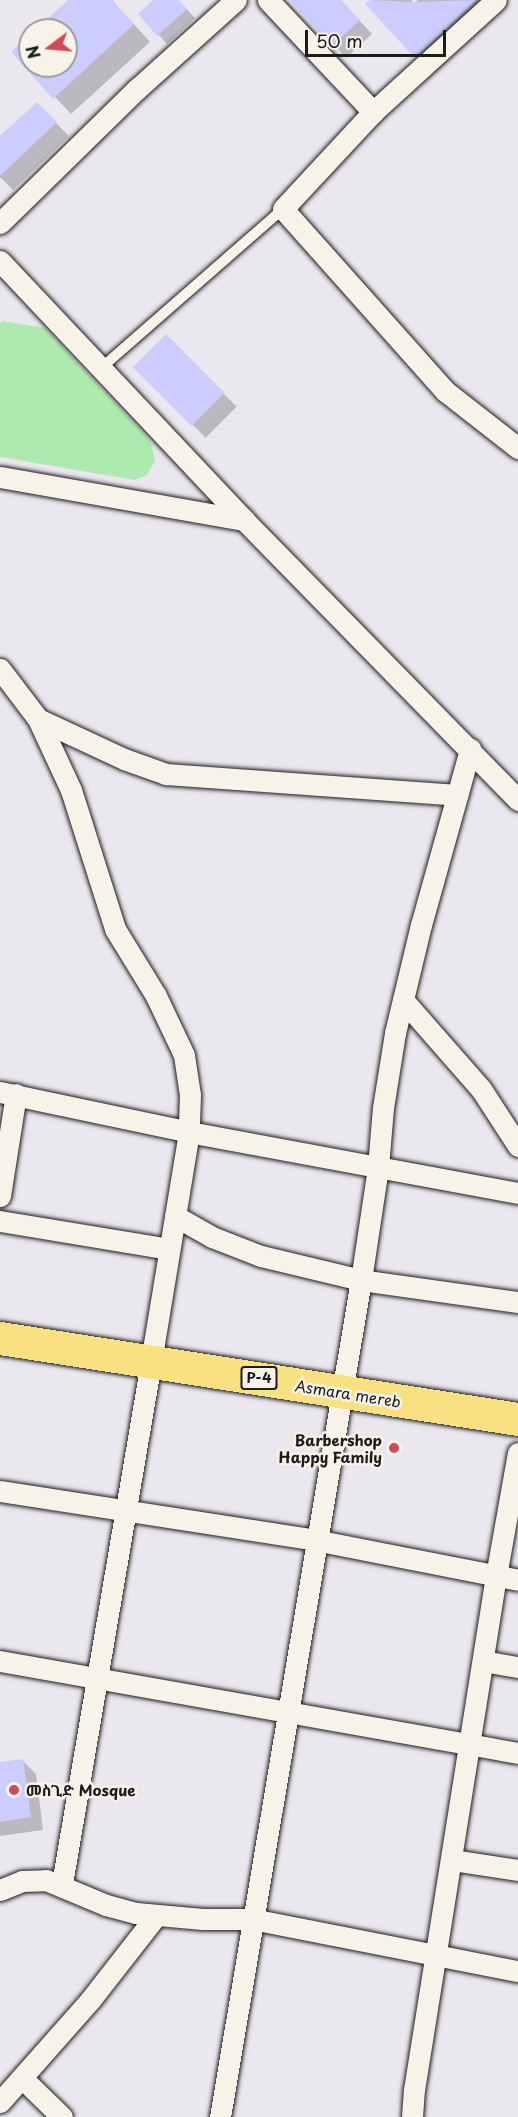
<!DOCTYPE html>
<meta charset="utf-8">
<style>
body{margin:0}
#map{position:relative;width:518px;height:2117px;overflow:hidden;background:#eae7ef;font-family:"Playpen Sans","Noto Sans Ethiopic",sans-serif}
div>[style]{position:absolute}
.green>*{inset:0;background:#aeeab0}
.shadow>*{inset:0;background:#0003;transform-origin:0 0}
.building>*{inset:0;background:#ccf;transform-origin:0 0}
.roads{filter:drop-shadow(0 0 2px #1c1c1c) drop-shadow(0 0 2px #1c1c1c)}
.lane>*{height:10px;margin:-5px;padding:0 5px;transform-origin:5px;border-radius:5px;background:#f7f3e8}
.street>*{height:21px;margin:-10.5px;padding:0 10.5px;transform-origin:10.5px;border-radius:10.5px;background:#f7f3e8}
.highway>*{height:33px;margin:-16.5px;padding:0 16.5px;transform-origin:16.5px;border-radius:16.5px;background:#f9e181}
.dots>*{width:16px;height:16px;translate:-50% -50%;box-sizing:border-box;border:3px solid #f7f3e8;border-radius:50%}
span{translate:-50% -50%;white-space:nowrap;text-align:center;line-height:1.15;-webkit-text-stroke:5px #f7f3e8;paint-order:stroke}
.shield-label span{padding:2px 4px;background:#f7f3e8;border:2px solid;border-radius:4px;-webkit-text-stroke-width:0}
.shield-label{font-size:14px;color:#1c1c1c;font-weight:700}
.street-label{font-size:15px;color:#1c1c1c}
.poi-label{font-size:15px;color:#1c1c1c;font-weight:700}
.right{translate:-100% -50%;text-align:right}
.left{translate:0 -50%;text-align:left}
.north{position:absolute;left:18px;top:18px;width:60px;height:60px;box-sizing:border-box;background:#f7f3e8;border:2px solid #9f9d96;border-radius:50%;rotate:254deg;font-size:16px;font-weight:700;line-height:24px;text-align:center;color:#1c1c1c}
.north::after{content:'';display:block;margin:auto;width:21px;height:27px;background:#d1495b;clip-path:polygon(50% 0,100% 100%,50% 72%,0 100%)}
.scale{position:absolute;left:305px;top:30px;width:141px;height:27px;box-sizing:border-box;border:3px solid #1c1c1c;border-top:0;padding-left:8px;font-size:18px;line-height:21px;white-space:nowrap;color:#1c1c1c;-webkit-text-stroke:4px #f7f3e8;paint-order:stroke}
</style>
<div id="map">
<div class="green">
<div style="clip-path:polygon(3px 321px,45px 328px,147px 437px,152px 446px,155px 461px,147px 475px,135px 480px,0 457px,0 323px)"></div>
</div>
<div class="shadow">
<div style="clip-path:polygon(70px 0,112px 0,150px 42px,71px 114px,13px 52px,30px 37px,30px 66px,66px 66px,66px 30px,37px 30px)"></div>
<div style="clip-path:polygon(156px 0,178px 0,195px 18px,167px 44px,140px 14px)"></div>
<div style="clip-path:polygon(292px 0,340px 0,372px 34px,346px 58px)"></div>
<div style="clip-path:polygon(372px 0,411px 0,414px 3px,418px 0,490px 0,500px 10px,433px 74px,368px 5px)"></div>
<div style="clip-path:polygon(37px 104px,69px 136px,13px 190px,0 177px,0 136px)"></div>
<div style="left:166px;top:336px;width:100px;height:44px;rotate:45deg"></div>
<div style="clip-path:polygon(23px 1761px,36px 1774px,43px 1830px,0 1836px,0 1764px)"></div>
</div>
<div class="building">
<div style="clip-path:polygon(68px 0,112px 0,134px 24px,53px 99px,11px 52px,30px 35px,30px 66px,66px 66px,66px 30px,35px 30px)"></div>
<div style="clip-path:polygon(153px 0,179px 0,187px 9px,157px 36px,138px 14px)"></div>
<div style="clip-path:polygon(290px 0,341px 0,360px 20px,332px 46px)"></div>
<div style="clip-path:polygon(370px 0,414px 2px,476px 0,415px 58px,365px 4px)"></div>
<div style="clip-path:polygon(37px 102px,57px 122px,0 176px,0 136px)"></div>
<div style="left:166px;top:334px;width:83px;height:47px;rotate:45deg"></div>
<div style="clip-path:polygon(23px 1759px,31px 1817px,0 1822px,0 1762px)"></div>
</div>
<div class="roads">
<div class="lane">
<div style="left:100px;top:369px;width:243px;rotate:-41.2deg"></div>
</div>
<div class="street">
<div style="left:268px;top:0;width:154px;rotate:46.8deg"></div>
<div style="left:373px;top:112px;width:166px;rotate:-42.3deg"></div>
<div style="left:373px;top:112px;width:132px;rotate:132.9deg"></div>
<div style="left:283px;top:209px;width:244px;rotate:48.3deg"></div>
<div style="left:445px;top:391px;width:93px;rotate:38deg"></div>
<div style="left:0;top:223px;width:192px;rotate:-44.4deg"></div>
<div style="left:137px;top:89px;width:133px;rotate:-42deg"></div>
<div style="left:0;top:261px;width:356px;rotate:46.7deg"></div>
<div style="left:244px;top:520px;width:392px;rotate:45.6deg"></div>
<div style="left:0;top:477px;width:248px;rotate:10deg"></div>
<div style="left:0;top:669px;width:63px;rotate:52.8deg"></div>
<div style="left:38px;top:719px;width:78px;rotate:65.1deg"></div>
<div style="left:71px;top:790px;width:146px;rotate:72.4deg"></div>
<div style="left:115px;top:929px;width:79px;rotate:58.5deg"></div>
<div style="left:156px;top:996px;width:65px;rotate:64.6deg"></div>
<div style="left:184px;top:1055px;width:40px;rotate:81.5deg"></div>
<div style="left:190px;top:1095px;width:37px;rotate:92deg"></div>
<div style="left:189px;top:1132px;width:233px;rotate:99.4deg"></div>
<div style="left:151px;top:1362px;width:530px;rotate:99.68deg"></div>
<div style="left:38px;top:719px;width:95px;rotate:24.9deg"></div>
<div style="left:124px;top:759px;width:45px;rotate:19.7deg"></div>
<div style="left:166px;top:774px;width:292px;rotate:4.1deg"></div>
<div style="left:403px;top:1000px;width:118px;rotate:48.8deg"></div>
<div style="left:481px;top:1089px;width:68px;rotate:57deg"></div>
<div style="left:0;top:1092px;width:193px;rotate:11.9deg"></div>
<div style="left:189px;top:1132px;width:335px;rotate:10.5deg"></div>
<div style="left:0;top:1196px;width:103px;rotate:-81.1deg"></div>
<div style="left:175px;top:1216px;width:43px;rotate:29.6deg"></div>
<div style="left:212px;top:1237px;width:53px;rotate:21.2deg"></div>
<div style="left:261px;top:1256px;width:103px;rotate:13.5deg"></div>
<div style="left:361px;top:1280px;width:159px;rotate:8deg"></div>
<div style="left:0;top:1221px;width:171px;rotate:9.4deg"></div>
<div style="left:0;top:1491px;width:319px;rotate:8.8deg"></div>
<div style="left:315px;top:1540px;width:207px;rotate:11.1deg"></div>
<div style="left:0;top:1661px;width:526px;rotate:10.07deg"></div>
<div style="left:483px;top:1661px;width:36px;rotate:10deg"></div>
<div style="left:452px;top:1860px;width:67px;rotate:8.6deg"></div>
<div style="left:0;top:1890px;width:24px;rotate:-22deg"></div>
<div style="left:22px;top:1881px;width:24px;rotate:-2deg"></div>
<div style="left:46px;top:1880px;width:65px;rotate:22.6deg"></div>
<div style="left:106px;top:1905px;width:31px;rotate:15deg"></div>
<div style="left:136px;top:1913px;width:67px;rotate:5.1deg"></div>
<div style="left:203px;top:1919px;width:49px"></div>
<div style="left:252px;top:1919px;width:271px;rotate:11.1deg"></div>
<div style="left:22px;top:2078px;width:56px;rotate:44.3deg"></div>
<div style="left:0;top:2102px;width:137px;rotate:-48.5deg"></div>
<div style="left:91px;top:1999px;width:104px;rotate:-52deg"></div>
<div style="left:220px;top:2117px;width:849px;rotate:-80.44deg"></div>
<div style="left:361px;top:1280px;width:114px;rotate:-81.4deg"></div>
<div style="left:378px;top:1167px;width:59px;rotate:-85.2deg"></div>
<div style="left:383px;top:1108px;width:76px;rotate:-80.9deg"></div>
<div style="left:395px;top:1033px;width:111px;rotate:-76.5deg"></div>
<div style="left:421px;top:925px;width:183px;rotate:-74.4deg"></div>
<div style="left:412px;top:2117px;width:27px;rotate:-86deg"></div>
<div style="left:414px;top:2090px;width:520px;rotate:-80.94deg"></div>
<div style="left:496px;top:1576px;width:125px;rotate:-79.9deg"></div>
</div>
<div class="highway">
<div style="left:0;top:1338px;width:524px;rotate:8.89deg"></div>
</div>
</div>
<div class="dots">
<div style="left:394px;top:1448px;background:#d1495b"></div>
<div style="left:14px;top:1790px;background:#d1495b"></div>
</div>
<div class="shield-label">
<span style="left:259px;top:1378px">P-4</span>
</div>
<div class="street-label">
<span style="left:348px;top:1393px;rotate:9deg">Asmara mereb</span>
</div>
<div class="poi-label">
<span class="right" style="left:382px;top:1448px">Barbershop<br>Happy Family</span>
<span class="left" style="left:26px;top:1790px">መስጊድ Mosque</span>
</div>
<div class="north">N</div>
<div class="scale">50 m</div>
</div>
